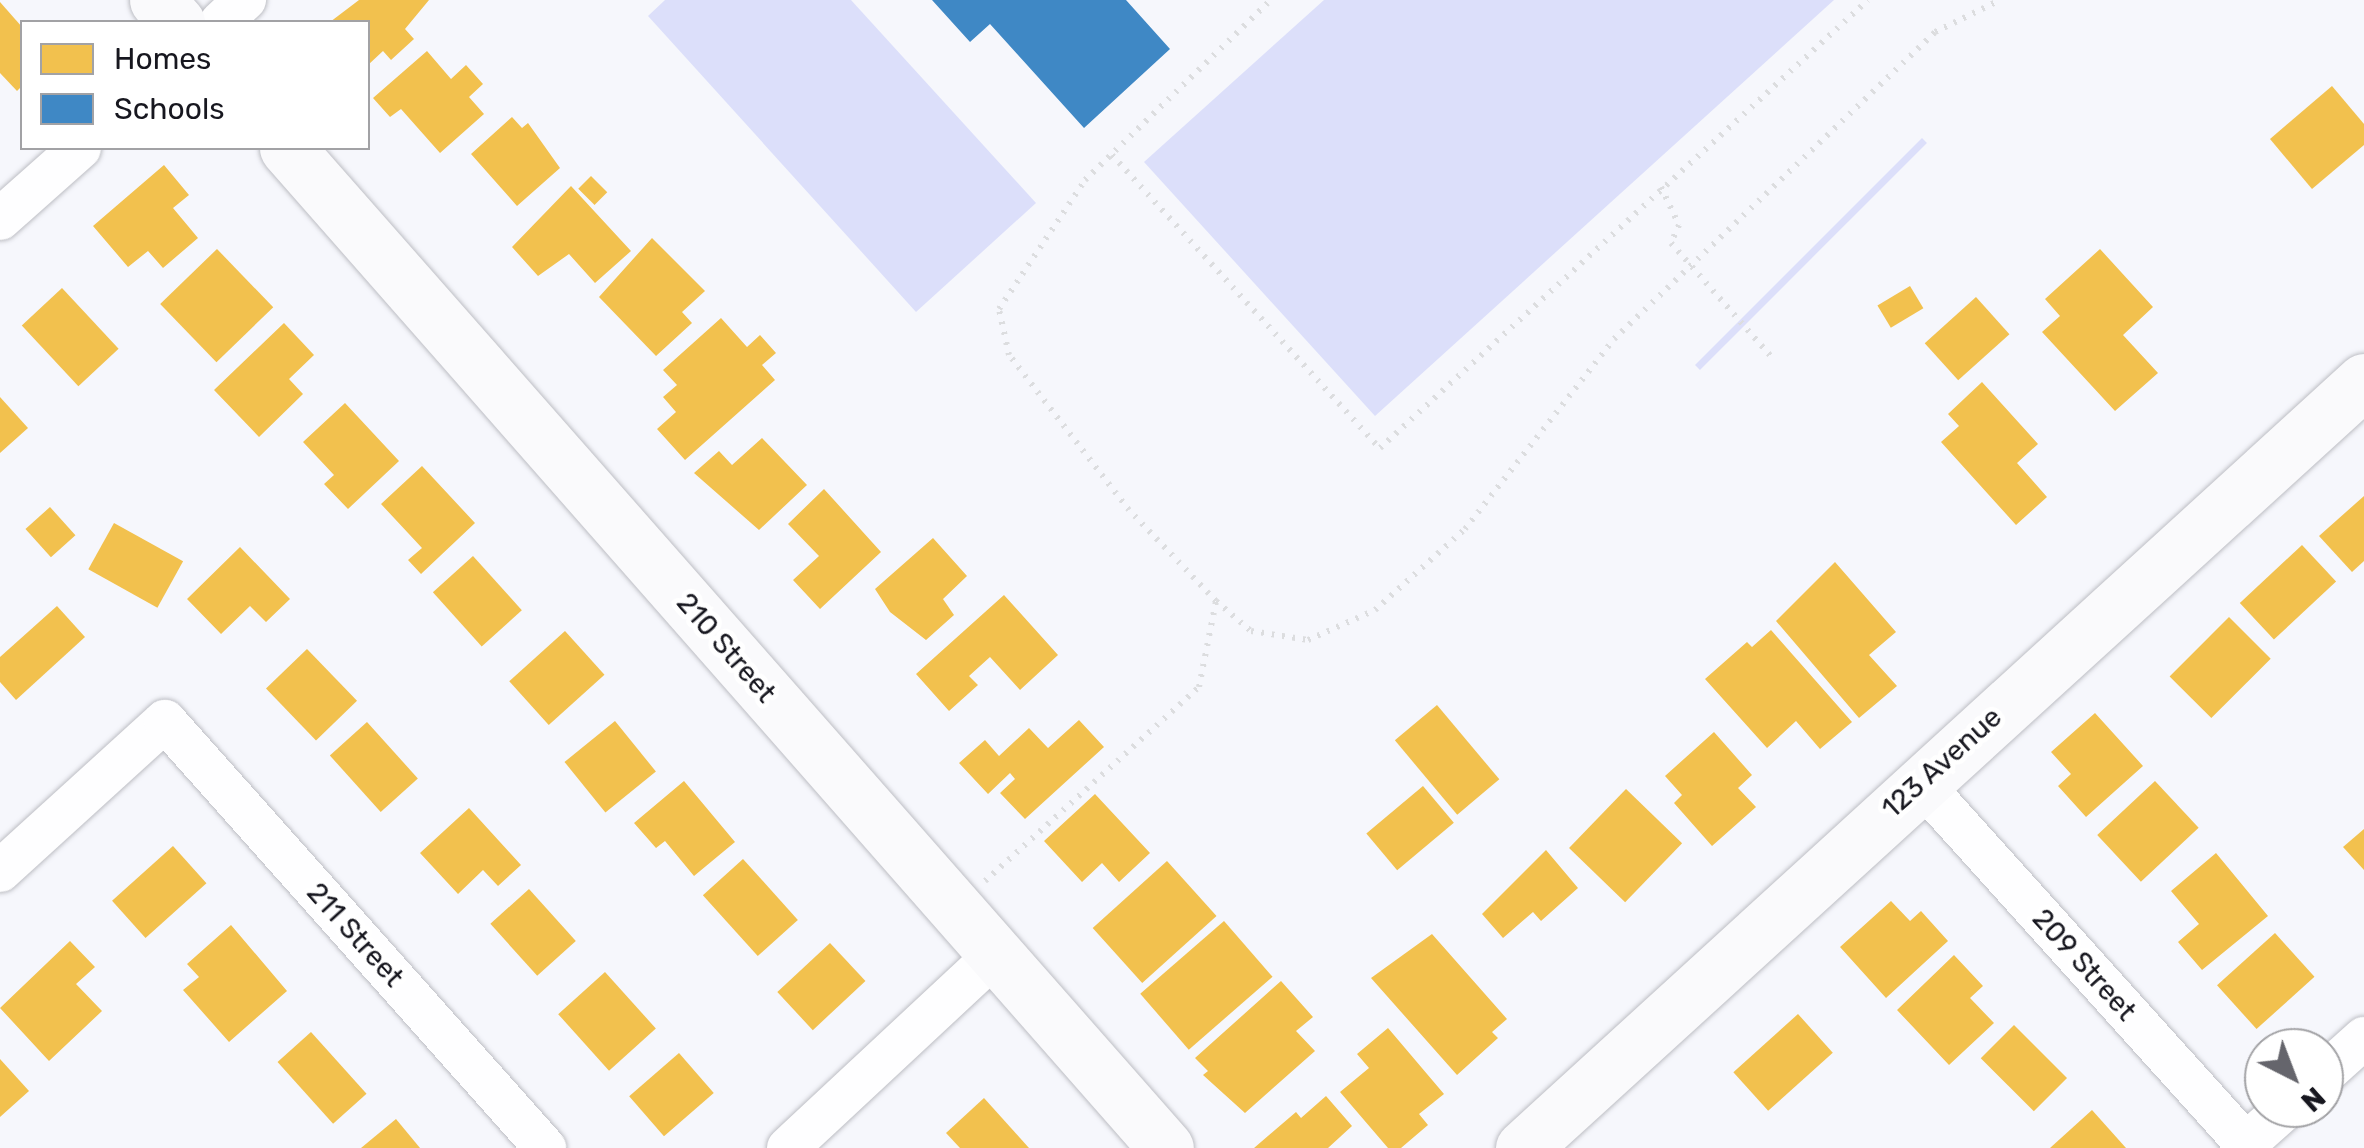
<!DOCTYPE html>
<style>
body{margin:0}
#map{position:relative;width:2364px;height:1148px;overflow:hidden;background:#f6f7fc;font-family:Rubik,sans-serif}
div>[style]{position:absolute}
.green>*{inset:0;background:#dcdffa;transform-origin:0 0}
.homes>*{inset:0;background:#f2c14e;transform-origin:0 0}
.schools>*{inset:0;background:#3f88c5}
.path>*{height:6px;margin-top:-3px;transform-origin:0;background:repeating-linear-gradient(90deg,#dcdddf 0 2.5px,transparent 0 10.5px)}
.roads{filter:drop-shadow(0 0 2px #bdbec4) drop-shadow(0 0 2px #bdbec4)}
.street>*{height:42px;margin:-21px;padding:0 21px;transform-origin:21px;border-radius:21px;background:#fefeff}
.secondary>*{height:55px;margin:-27.5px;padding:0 27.5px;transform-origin:27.5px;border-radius:27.5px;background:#fafafc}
span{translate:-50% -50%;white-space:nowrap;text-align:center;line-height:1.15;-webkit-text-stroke:10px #fff;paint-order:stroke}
.street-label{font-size:28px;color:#17171f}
.legend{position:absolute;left:20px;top:20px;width:350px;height:130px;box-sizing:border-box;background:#fff;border:2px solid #a2a2a5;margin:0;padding:12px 18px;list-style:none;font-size:30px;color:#17171f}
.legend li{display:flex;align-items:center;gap:20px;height:50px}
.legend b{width:50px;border:2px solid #a2a2a5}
.north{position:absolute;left:2244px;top:1028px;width:100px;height:100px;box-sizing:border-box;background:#fff;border:2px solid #a2a2a5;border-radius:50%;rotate:138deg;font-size:28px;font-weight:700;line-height:40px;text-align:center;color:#17171f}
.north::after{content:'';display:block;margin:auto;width:35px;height:45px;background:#65656c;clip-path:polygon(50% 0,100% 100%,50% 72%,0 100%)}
</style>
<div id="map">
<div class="green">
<div style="clip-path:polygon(665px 0,851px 0,1036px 203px,916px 312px,648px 16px)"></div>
<div style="clip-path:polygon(1324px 0,1834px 0,1375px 416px,1144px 162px)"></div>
<div style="left:1922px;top:138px;width:7px;height:321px;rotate:45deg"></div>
</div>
<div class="homes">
<div style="clip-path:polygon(359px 0,429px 0,405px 29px,414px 39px,391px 60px,383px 51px,368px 65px,368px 22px,330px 22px)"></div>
<div style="clip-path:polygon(0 2px,22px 27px,22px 86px,17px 91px,0 73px)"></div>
<div style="clip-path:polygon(427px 51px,451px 79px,466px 65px,483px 84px,469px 97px,484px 114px,440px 153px,401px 109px,390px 117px,373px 98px)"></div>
<div style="clip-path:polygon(2332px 86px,2364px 124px,2364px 145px,2312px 189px,2270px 139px)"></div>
<div style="clip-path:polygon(512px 117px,522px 128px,528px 123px,560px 168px,517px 206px,471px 154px)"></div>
<div style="clip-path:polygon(164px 165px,189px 195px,173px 208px,198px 238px,163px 268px,148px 251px,128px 267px,93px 226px)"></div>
<div style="left:591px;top:176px;width:23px;height:18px;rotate:45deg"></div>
<div style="clip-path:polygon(571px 186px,631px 251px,595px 283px,569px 254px,538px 276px,512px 247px)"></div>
<div style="clip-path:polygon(652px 238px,705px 291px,682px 312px,692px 323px,656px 356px,599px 297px)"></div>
<div style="left:217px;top:249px;width:81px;height:79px;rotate:46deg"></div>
<div style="clip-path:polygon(2100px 249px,2153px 307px,2123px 335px,2158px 373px,2115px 411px,2042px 332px,2060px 316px,2045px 299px)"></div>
<div style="left:1910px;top:286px;width:26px;height:38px;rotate:59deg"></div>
<div style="left:62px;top:288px;width:83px;height:55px;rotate:47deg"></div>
<div style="left:1976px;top:297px;width:50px;height:69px;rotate:48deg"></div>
<div style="clip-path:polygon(721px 318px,747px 347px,760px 335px,776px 353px,762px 365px,775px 380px,685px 460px,657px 429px,676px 412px,663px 397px,677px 385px,663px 370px)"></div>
<div style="clip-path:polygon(284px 323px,314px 355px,289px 379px,303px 394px,259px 437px,214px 390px)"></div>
<div style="clip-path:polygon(1982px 382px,2038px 444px,2017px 463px,2047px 497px,2016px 525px,1941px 442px,1959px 426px,1948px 414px)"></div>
<div style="clip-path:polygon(0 397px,28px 428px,0 453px)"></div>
<div style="clip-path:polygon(345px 403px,399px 461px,348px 509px,324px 484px,334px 475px,303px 442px)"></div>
<div style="clip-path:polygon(762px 438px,807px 485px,759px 530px,694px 473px,719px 451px,732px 465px)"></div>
<div style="clip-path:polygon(422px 466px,475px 523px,421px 574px,408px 560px,422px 548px,381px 504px)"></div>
<div style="clip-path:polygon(824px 489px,881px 552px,820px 609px,793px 580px,819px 556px,788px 524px)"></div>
<div style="clip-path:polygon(2364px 496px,2364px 561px,2352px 572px,2319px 536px)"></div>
<div style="left:50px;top:507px;width:38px;height:33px;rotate:48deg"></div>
<div style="left:114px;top:523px;width:79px;height:53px;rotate:29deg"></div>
<div style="clip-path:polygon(933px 538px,967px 576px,943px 599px,954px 615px,926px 640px,890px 612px,875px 589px)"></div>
<div style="left:2302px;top:545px;width:50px;height:85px;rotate:47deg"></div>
<div style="clip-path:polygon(240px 547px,290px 599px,266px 622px,250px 606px,221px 634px,187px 599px)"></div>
<div style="left:473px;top:556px;width:73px;height:54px;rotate:48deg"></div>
<div style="clip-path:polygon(1835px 562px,1896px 632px,1869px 655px,1897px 686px,1859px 718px,1776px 621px)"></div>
<div style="clip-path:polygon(1004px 595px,1058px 655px,1020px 690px,990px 657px,969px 676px,978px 685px,949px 711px,916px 674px)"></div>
<div style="clip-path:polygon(57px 606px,85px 637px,16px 700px,0 682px,0 657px)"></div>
<div style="left:2229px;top:617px;width:59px;height:84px;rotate:45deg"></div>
<div style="clip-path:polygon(1771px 630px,1852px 722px,1820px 749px,1796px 721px,1767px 748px,1705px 679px,1747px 642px,1752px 647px)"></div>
<div style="left:565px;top:631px;width:59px;height:75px;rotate:48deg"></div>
<div style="left:307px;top:649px;width:72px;height:57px;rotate:46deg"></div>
<div style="left:1437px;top:705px;width:97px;height:55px;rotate:50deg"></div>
<div style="clip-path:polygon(2095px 713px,2143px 766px,2086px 817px,2058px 786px,2071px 774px,2051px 752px)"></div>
<div style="clip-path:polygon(1079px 720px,1104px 747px,1025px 819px,1000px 793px,1015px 779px,1010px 773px,988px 794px,959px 763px,985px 740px,999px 756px,1029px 728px,1048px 748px)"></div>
<div style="left:615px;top:721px;width:65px;height:65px;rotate:51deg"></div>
<div style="left:367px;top:722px;width:76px;height:50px;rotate:48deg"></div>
<div style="clip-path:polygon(1714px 732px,1752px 775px,1738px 788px,1756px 807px,1712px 846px,1674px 803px,1682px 795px,1665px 776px)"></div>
<div style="clip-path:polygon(684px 781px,735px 842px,694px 876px,665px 841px,656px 848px,634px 823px)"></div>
<div style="left:2155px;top:781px;width:64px;height:79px;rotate:47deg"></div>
<div style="left:1423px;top:786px;width:48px;height:74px;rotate:50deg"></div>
<div style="left:1626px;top:789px;width:78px;height:82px;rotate:44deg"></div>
<div style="clip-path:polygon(1095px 794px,1150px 853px,1119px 882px,1102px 863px,1082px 882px,1044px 841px)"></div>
<div style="clip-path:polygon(469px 808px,521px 865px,498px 886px,483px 870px,458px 894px,420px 853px)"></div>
<div style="clip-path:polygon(2364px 829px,2364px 870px,2343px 847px)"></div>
<div style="left:173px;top:846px;width:50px;height:82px;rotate:48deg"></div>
<div style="clip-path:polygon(1546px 850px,1578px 888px,1541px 921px,1533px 912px,1503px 938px,1482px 914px)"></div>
<div style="clip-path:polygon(2216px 853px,2268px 916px,2202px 970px,2178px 942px,2199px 924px,2171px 891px)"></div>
<div style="left:743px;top:859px;width:82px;height:54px;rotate:48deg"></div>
<div style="left:1167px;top:861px;width:74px;height:100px;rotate:48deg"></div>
<div style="left:529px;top:889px;width:70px;height:52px;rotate:48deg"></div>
<div style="clip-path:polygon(1891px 901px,1910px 921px,1921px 911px,1948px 941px,1886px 998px,1840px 947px)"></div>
<div style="left:1224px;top:921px;width:74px;height:111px;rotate:49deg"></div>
<div style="clip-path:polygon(231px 925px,287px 991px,229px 1042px,183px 990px,199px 977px,187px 964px)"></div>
<div style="left:2275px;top:933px;width:59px;height:78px;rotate:48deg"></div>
<div style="clip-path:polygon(1432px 934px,1507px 1019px,1492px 1032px,1498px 1038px,1457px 1075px,1371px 978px)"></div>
<div style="clip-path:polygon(70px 941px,95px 967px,76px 984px,102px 1011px,49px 1061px,0 1008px)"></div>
<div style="left:830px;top:943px;width:52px;height:72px;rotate:47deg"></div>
<div style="clip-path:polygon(1954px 955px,1983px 986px,1970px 998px,1994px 1023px,1949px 1065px,1897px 1010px)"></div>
<div style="left:605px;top:972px;width:76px;height:63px;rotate:48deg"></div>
<div style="clip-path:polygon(1281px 981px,1313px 1017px,1296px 1031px,1315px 1051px,1245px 1113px,1203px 1075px,1208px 1071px,1195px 1058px)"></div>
<div style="left:1798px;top:1014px;width:52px;height:87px;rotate:48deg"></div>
<div style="left:2014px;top:1025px;width:75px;height:47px;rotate:45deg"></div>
<div style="clip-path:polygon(1388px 1028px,1444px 1094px,1419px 1114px,1428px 1125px,1401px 1148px,1388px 1148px,1340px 1092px,1369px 1068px,1357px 1054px)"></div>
<div style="left:311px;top:1032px;width:83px;height:45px;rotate:48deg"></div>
<div style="left:679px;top:1053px;width:53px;height:66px;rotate:49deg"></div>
<div style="clip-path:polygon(0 1059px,29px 1091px,0 1117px)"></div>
<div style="clip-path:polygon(1326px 1096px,1352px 1126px,1328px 1148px,1254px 1148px,1296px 1112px,1301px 1118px)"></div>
<div style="clip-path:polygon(984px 1098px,1029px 1148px,960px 1148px,946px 1133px)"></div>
<div style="clip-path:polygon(2092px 1110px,2126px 1148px,2050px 1148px)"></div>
<div style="clip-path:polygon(396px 1119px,420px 1148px,361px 1148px)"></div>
</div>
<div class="schools">
<div style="clip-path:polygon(932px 0,1126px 0,1170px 49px,1084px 128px,990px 24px,970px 42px)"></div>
</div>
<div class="path">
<div style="left:1112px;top:155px;width:397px;rotate:47.6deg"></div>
<div style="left:1380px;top:448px;width:662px;rotate:-42.55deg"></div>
<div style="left:1661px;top:187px;width:42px;rotate:64.7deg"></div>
<div style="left:1679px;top:225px;width:20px;rotate:114deg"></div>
<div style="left:1671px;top:243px;width:156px;rotate:48.6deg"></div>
<div style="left:1216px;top:601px;width:126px;rotate:-133.7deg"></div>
<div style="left:1129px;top:510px;width:196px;rotate:-127.7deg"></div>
<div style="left:1009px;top:355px;width:47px;rotate:-102.3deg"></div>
<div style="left:999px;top:309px;width:155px;rotate:-56.3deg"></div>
<div style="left:1085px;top:180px;width:259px;rotate:-44.1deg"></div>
<div style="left:985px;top:881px;width:289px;rotate:-42.2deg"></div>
<div style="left:1199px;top:687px;width:88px;rotate:-78.8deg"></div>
<div style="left:1216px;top:601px;width:46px;rotate:40.6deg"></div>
<div style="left:1251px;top:631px;width:58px;rotate:9deg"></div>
<div style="left:1308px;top:640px;width:73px;rotate:-24.1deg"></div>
<div style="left:1375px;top:610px;width:121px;rotate:-42deg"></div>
<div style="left:1465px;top:529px;width:241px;rotate:-51.9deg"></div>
<div style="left:1614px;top:339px;width:444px;rotate:-43.7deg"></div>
<div style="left:1935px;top:32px;width:72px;rotate:-26.2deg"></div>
</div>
<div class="roads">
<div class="street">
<div style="left:221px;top:22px;width:33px;rotate:-43deg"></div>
<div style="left:0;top:219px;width:107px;rotate:-41.6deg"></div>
<div style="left:1920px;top:782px;width:492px;rotate:48deg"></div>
<div style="left:0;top:871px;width:223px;rotate:-42.3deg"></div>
<div style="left:165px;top:721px;width:572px;rotate:48.33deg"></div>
<div style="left:2324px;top:1074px;width:54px;rotate:-42deg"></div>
<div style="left:788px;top:1148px;width:284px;rotate:-43deg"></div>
<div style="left:2241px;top:1148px;width:60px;rotate:-41.6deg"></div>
</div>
<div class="secondary">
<div style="left:157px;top:0;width:30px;rotate:48deg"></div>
<div style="left:287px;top:148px;width:1331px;rotate:48.68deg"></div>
<div style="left:1523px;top:1148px;width:1138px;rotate:-42.37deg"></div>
</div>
</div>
<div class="street-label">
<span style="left:726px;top:648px;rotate:49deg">210 Street</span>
<span style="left:1942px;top:763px;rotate:-42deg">123 Avenue</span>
<span style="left:355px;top:935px;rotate:48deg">211 Street</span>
<span style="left:2084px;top:965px;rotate:48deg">209 Street</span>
</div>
<ul class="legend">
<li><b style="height:28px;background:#f2c14e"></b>Homes</li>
<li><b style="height:28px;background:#3f88c5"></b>Schools</li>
</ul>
<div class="north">N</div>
</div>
